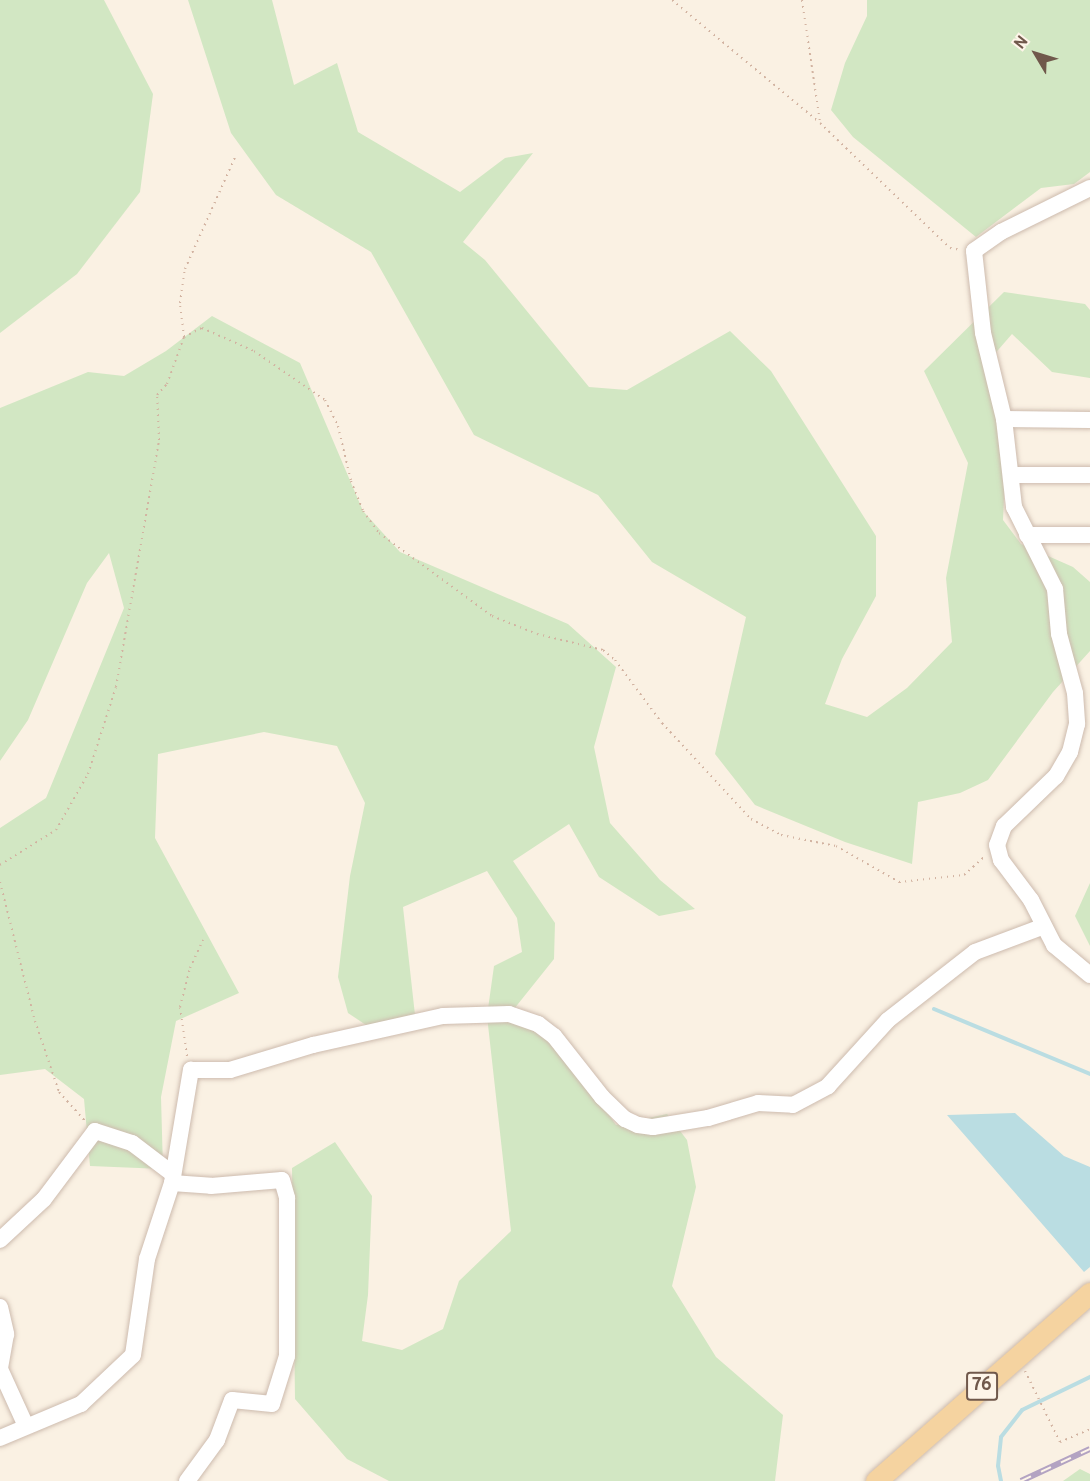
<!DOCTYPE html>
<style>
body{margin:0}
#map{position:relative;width:1090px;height:1481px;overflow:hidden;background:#faf1e3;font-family:Overpass,sans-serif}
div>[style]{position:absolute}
.green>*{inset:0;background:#d2e7c3}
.water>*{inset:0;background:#badde2}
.stream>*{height:4px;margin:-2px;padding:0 2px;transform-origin:2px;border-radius:2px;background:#badde2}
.path>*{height:2px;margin-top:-1px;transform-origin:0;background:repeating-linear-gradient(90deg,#d2b3a1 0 1.5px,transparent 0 6px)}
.roads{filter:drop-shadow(0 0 2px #cdbbae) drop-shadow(0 0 2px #cdbbae)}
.minor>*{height:16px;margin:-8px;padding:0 8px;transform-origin:8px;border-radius:8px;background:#fff}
.major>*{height:21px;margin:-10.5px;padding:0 10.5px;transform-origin:10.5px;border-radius:10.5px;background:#f5d3a0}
.rail>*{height:6px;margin-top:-3px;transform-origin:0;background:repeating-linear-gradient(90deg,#fef5e9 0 11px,#b3a3c2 0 22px);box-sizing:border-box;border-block:2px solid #b3a3c2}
span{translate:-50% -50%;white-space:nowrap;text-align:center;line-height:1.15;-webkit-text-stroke:4.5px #fef5e9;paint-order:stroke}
.shield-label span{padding:2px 4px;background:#fef5e9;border:2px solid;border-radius:4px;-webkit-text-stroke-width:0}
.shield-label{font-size:18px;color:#70584b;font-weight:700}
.north{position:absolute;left:1006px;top:24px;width:60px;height:60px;-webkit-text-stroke:4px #fef5e9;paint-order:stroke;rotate:308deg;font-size:16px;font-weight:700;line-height:24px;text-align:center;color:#70584b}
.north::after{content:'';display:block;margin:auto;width:21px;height:27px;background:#70584b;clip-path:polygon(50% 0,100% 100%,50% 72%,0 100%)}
</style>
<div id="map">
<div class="green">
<div style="clip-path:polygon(0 0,104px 0,153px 94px,140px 192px,77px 274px,0 333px)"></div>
<div style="clip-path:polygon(188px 0,272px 0,294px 85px,337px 63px,358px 132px,460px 192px,505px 158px,533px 153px,463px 242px,485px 260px,589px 387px,627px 390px,730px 331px,771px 371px,876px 536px,876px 596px,842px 659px,825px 704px,867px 717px,907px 688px,952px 642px,946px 578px,968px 463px,924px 371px,1004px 292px,1085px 304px,1090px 310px,1090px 378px,1052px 372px,1012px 334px,992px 357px,1006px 455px,1003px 520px,1021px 544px,1073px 567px,1090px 582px,1090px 651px,1053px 692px,988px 780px,960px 793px,918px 802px,912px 864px,845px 842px,755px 805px,715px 754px,746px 617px,652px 562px,598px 495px,474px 435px,371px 252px,276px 195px,231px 133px)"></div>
<div style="clip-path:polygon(867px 0,1090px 0,1090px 172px,1074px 184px,1041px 188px,976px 237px,853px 137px,831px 110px,845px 63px,867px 16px)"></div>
<div style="clip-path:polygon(212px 316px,300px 363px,363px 511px,400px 552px,568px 624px,616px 667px,594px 747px,610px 823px,660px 880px,695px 909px,659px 916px,599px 877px,569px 824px,513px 861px,555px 923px,554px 959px,514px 1009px,559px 1044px,616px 1125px,667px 1114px,687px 1140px,696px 1187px,672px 1286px,716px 1357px,783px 1415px,775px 1481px,389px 1481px,347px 1459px,295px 1399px,292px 1168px,335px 1142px,372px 1196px,368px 1295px,362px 1341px,402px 1350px,443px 1329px,459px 1281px,511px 1231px,487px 1016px,494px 966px,522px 952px,517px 918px,487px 871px,403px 907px,415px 1015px,375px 1031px,348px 1013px,338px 977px,350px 876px,365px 803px,337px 746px,264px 732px,158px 754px,155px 838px,239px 993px,176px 1021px,161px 1097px,163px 1169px,90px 1166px,84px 1099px,45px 1069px,0 1075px,0 828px,46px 798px,124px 608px,109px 553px,87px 583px,28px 720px,0 761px,0 408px,88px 372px,124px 376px,166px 351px)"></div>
<div style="clip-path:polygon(1090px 883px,1090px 946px,1075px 916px)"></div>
<div style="clip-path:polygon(1080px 1469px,1090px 1474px,1090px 1481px,1063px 1481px)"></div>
</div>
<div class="water">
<div style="clip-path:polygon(1015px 1113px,1064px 1156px,1090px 1167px,1090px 1267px,1084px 1272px,947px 1115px)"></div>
</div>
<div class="stream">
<div style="left:934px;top:1009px;width:169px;rotate:22.6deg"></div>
<div style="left:1001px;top:1481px;width:15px;rotate:-101deg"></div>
<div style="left:998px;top:1466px;width:29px;rotate:-84deg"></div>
<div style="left:1001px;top:1437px;width:34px;rotate:-52deg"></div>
<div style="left:1022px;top:1410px;width:76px;rotate:-25.9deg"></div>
</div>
<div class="path">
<div style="left:672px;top:0;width:192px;rotate:39.7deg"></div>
<div style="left:820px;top:123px;width:180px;rotate:43.9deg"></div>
<div style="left:950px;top:248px;width:11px;rotate:10deg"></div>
<div style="left:802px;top:0;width:123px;rotate:81.6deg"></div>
<div style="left:184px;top:337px;width:20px;rotate:-27deg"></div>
<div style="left:202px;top:328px;width:57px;rotate:23.9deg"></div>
<div style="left:254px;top:351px;width:86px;rotate:34.6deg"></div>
<div style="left:325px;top:400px;width:29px;rotate:63deg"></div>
<div style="left:338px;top:426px;width:57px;rotate:76.7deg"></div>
<div style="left:351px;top:481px;width:32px;rotate:68deg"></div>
<div style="left:363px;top:511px;width:27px;rotate:54deg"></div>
<div style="left:379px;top:533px;width:140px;rotate:36.3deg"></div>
<div style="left:492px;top:616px;width:48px;rotate:21.8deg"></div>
<div style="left:537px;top:634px;width:68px;rotate:13.6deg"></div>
<div style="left:603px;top:650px;width:16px;rotate:40deg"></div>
<div style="left:615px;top:660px;width:79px;rotate:53.3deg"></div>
<div style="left:662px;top:723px;width:131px;rotate:47.2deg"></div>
<div style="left:751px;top:819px;width:34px;rotate:28deg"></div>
<div style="left:781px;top:835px;width:56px;rotate:11.3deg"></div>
<div style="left:836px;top:846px;width:73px;rotate:29.7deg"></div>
<div style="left:899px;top:882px;width:65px;rotate:-6.1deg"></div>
<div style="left:964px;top:875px;width:28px;rotate:-42deg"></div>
<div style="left:0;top:865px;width:66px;rotate:-32deg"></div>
<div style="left:56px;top:830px;width:64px;rotate:-60.3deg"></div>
<div style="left:88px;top:774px;width:91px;rotate:-72.2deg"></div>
<div style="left:116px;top:687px;width:251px;rotate:-80.1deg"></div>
<div style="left:159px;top:440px;width:45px;rotate:-92.5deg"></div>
<div style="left:157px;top:395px;width:15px;rotate:-48deg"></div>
<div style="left:167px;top:384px;width:50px;rotate:-70.1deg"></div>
<div style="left:184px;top:337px;width:34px;rotate:-97deg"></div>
<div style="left:180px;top:303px;width:34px;rotate:-82deg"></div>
<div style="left:185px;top:269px;width:123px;rotate:-65.9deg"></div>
<div style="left:0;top:882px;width:143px;rotate:75.9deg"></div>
<div style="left:35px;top:1021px;width:75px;rotate:71.3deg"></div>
<div style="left:59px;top:1092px;width:39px;rotate:48deg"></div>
<div style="left:187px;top:1056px;width:49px;rotate:-98.1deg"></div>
<div style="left:180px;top:1007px;width:40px;rotate:-75.6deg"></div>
<div style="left:190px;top:968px;width:31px;rotate:-65deg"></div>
<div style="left:1025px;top:1371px;width:79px;rotate:63.8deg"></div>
<div style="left:1060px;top:1442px;width:33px;rotate:-23deg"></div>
</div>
<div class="roads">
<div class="minor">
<div style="left:1090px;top:188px;width:99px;rotate:153.7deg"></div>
<div style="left:1001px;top:232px;width:33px;rotate:145deg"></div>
<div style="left:974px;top:251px;width:82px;rotate:83.7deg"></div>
<div style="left:983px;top:333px;width:89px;rotate:76.3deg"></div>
<div style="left:1004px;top:419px;width:89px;rotate:83.5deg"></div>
<div style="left:1014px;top:507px;width:92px;rotate:63.4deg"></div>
<div style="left:1055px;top:589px;width:45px;rotate:84.9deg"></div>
<div style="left:1059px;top:634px;width:61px;rotate:74.8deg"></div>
<div style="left:1075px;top:693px;width:31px;rotate:86deg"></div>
<div style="left:1077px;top:724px;width:29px;rotate:104deg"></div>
<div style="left:1070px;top:752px;width:28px;rotate:120deg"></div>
<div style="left:1056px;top:776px;width:72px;rotate:136.1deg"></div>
<div style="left:1004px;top:826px;width:20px;rotate:110deg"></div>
<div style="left:997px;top:845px;width:16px;rotate:75deg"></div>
<div style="left:1001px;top:860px;width:50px;rotate:53.1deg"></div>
<div style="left:1031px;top:900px;width:51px;rotate:62.9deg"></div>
<div style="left:1054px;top:945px;width:47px;rotate:39.8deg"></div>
<div style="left:1004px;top:419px;width:86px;rotate:0.7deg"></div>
<div style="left:1011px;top:475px;width:79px"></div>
<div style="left:1027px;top:535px;width:63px"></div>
<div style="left:172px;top:1183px;width:39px;rotate:4deg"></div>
<div style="left:211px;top:1186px;width:71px;rotate:-4.8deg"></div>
<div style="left:282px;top:1180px;width:19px;rotate:74deg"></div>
<div style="left:287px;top:1198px;width:158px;rotate:90deg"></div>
<div style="left:287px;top:1356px;width:50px;rotate:107.4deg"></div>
<div style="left:272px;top:1404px;width:40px;rotate:-174.3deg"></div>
<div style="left:232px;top:1400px;width:43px;rotate:110.6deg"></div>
<div style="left:217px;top:1440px;width:51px;rotate:126.2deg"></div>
<div style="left:0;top:1240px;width:60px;rotate:-43deg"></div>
<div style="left:44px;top:1199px;width:85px;rotate:-53.1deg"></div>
<div style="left:95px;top:1131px;width:39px;rotate:18deg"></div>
<div style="left:132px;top:1143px;width:51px;rotate:37.1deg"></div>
<div style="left:0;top:1307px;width:28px;rotate:77deg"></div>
<div style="left:6px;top:1334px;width:36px;rotate:100deg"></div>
<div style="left:0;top:1369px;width:63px;rotate:65.5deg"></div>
<div style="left:0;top:1438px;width:88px;rotate:-22.8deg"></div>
<div style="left:81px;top:1404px;width:71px;rotate:-43.3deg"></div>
<div style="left:133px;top:1355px;width:97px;rotate:-81.7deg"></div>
<div style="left:147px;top:1259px;width:80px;rotate:-71.8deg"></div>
<div style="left:172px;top:1183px;width:115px;rotate:-80.5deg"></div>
<div style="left:191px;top:1070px;width:39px"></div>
<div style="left:230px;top:1070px;width:87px;rotate:-16.8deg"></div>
<div style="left:313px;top:1045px;width:133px;rotate:-12.6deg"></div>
<div style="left:443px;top:1016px;width:66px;rotate:-1.7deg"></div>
<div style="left:509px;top:1014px;width:31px;rotate:19deg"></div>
<div style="left:538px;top:1024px;width:20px;rotate:37deg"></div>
<div style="left:554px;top:1036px;width:78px;rotate:51.8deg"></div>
<div style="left:602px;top:1097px;width:32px;rotate:44deg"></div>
<div style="left:625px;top:1119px;width:14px;rotate:25deg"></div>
<div style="left:638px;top:1125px;width:15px;rotate:8deg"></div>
<div style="left:653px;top:1127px;width:56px;rotate:-9.3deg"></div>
<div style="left:708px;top:1118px;width:52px;rotate:-16.7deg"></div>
<div style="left:758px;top:1103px;width:35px;rotate:3deg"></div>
<div style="left:793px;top:1105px;width:40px;rotate:-28deg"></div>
<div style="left:828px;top:1086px;width:89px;rotate:-47.7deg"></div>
<div style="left:888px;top:1020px;width:110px;rotate:-38deg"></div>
<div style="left:975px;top:952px;width:72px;rotate:-20.5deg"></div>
</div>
<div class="major">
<div style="left:876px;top:1481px;width:285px;rotate:-41.3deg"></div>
</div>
</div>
<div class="rail">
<div style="left:1021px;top:1481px;width:76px;rotate:-24.9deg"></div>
</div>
<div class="shield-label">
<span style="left:982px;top:1386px">76</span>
</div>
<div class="north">N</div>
</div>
